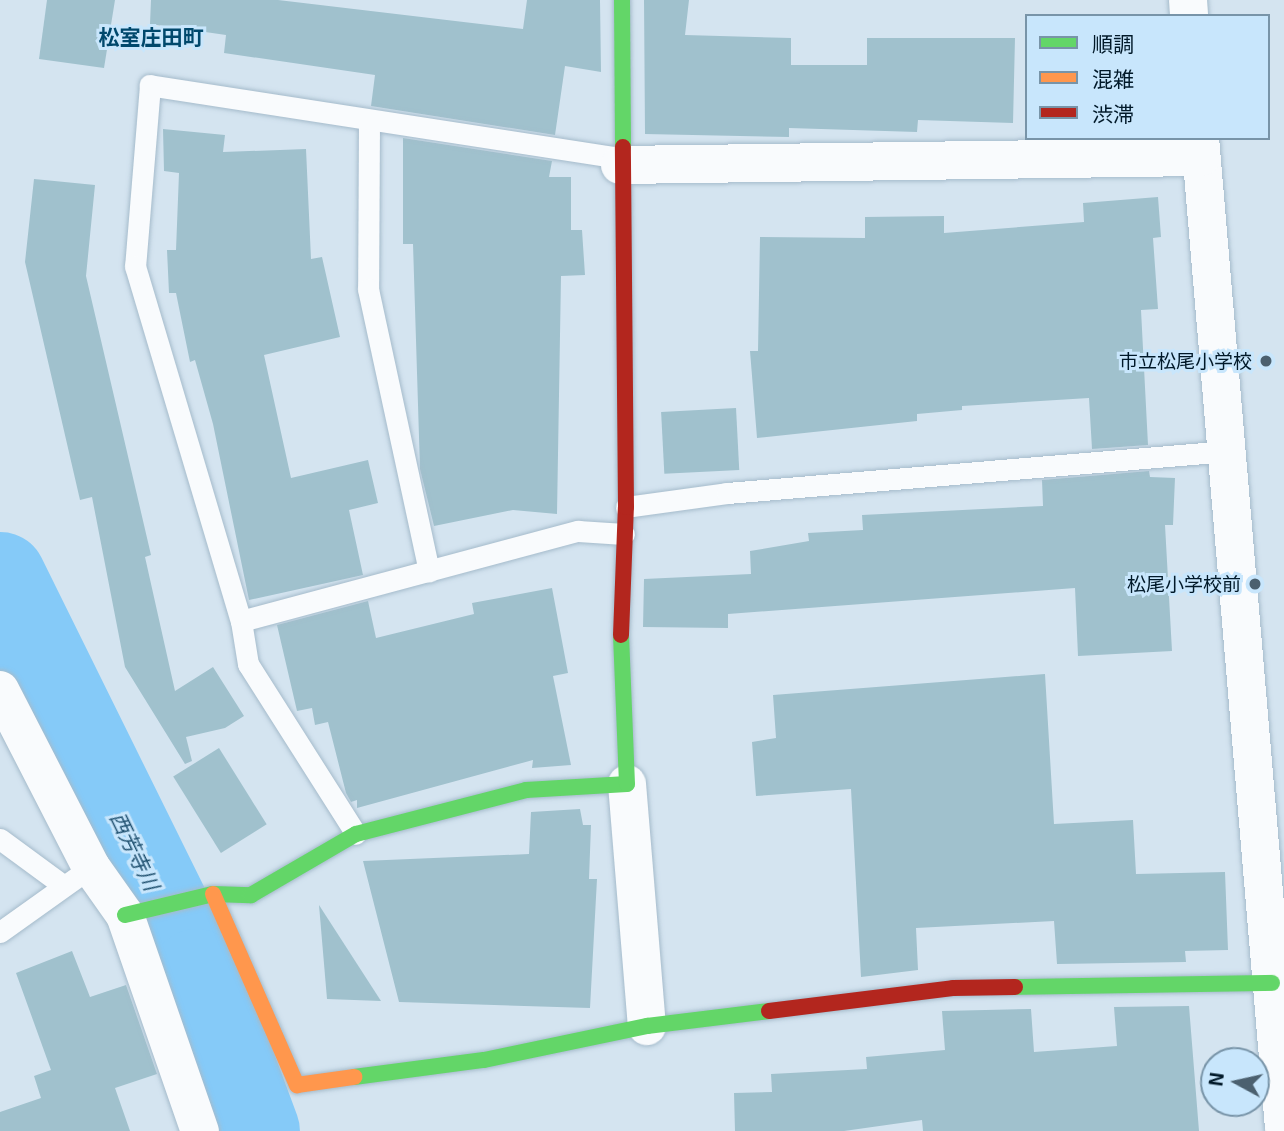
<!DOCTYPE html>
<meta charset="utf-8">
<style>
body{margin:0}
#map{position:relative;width:1284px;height:1131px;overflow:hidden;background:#d4e4f0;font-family:"Exo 2","Noto Sans JP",sans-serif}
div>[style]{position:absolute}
.river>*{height:91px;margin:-45.5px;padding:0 45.5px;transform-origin:45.5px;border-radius:45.5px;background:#85caf8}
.building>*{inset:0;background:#a0c1cd;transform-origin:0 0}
.roads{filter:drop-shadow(0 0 2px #a5bbcb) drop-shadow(0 0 2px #a5bbcb)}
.lane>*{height:21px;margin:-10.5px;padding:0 10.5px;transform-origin:10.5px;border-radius:10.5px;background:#f9fbfd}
.street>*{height:38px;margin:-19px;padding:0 19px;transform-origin:19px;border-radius:19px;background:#f9fbfd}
.fast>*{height:16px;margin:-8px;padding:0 8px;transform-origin:8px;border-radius:8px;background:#63d668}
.slow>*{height:16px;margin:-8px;padding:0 8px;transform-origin:8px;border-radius:8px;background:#ff974d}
.jam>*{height:16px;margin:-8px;padding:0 8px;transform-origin:8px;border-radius:8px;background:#b3261e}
.dots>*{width:19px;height:19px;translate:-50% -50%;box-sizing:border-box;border:4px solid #c8e6fc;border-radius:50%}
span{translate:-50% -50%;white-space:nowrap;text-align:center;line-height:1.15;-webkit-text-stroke:6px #c8e6fc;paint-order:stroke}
.poi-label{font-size:19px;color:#011929}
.right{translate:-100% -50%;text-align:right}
.neighbourhood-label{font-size:21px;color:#00486c;font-weight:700}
.water-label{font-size:21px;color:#215271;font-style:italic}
.legend{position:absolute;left:1025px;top:14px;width:245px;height:126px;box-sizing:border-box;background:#c8e6fc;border:2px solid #7894a8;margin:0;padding:9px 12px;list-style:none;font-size:21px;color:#011929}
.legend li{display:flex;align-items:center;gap:14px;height:35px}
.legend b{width:35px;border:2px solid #7894a8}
.north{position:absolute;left:1200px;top:1047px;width:70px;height:70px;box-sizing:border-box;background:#c8e6fc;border:2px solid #7894a8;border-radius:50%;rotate:278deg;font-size:19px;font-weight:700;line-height:28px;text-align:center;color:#011929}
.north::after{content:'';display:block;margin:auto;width:24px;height:32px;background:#4b606f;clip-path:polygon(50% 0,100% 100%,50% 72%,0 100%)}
</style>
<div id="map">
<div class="river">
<div style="left:0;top:577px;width:443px;rotate:63.7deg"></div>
<div style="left:196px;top:974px;width:167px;rotate:69.7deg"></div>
</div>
<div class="building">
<div style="clip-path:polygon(47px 0,115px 0,104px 68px,39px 59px)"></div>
<div style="clip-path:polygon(151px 0,278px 0,523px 29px,527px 0,600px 0,601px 72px,565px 66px,555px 135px,371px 106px,375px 75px,224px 53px,226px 35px,150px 24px)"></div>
<div style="clip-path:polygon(644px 0,689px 0,685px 35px,791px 38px,791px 65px,867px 65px,867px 38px,1015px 38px,1013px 123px,918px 120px,917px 132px,789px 128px,789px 137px,645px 134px)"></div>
<div style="clip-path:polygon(163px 129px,225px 135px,223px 152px,306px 149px,311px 259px,322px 257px,340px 337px,264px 355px,291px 478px,368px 460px,378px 503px,349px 510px,363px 575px,249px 600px,213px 424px,195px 360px,190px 362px,176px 293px,169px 293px,167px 250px,176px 250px,179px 173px,164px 171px)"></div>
<div style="clip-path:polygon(403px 138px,552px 161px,549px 177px,571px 177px,571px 230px,582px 230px,585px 275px,561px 276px,557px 514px,513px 510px,434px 526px,420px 469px,413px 244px,403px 244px)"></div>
<div style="clip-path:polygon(34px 179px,95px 185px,86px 276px,151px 555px,145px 557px,175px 691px,213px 667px,244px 716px,225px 728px,186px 737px,192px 761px,185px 764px,125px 667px,92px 497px,80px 500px,25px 262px)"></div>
<div style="clip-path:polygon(1158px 197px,1161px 237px,1153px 238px,1158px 309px,1141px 310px,1148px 445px,1092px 449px,1089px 398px,962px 406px,962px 410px,917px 414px,917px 421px,757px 438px,750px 351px,758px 351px,760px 237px,865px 238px,865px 217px,944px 216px,944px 233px,1084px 222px,1083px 203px)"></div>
<div style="left:736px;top:408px;width:62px;height:75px;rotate:87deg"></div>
<div style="clip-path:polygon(1149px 471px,1150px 477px,1175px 478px,1173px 525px,1165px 525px,1172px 651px,1078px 656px,1075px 588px,728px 614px,728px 628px,643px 627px,644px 579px,751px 574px,750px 551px,809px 541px,808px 533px,863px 530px,862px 515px,1043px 506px,1042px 480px)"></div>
<div style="clip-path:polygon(552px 588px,568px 673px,553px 676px,571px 765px,532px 768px,533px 760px,357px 808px,357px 800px,351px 802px,346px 793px,328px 722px,315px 725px,312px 708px,297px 711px,277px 625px,368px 601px,376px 638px,474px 614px,472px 603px)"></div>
<div style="clip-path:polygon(1045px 674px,1054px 824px,1133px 820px,1136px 874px,1225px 872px,1228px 950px,1185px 951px,1186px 962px,1057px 964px,1054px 921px,916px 928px,918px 970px,861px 977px,851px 789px,756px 796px,752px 742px,776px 738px,773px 695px)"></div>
<div style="left:219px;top:748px;width:90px;height:54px;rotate:58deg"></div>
<div style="clip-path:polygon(580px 809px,583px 825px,591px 825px,589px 879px,597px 879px,590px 1008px,399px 1002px,363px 861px,529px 854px,531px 812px)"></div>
<div style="clip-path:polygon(319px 905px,381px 1001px,327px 999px)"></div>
<div style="clip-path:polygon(72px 951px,90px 997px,126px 985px,157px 1074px,115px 1088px,130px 1131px,0 1131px,0 1112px,41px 1098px,34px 1076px,51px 1070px,16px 973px)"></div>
<div style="clip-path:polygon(1189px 1006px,1199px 1131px,923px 1131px,922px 1120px,844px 1131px,735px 1131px,734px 1093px,772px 1092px,771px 1074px,867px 1069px,866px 1057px,945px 1050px,942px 1011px,1031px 1009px,1034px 1052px,1117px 1046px,1114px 1007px)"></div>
</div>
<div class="roads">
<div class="lane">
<div style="left:369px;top:121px;width:168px;rotate:90.3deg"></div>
<div style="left:368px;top:289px;width:289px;rotate:77.8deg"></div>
<div style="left:620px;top:158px;width:476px;rotate:-171.2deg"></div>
<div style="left:150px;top:85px;width:182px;rotate:94.7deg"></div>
<div style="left:135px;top:266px;width:370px;rotate:73.4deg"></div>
<div style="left:241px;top:621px;width:349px;rotate:-15deg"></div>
<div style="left:578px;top:531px;width:46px;rotate:3.7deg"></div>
<div style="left:626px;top:507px;width:102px;rotate:-7.9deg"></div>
<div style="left:727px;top:493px;width:503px;rotate:-4.79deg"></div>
<div style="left:241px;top:621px;width:44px;rotate:80.8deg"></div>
<div style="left:248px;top:664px;width:201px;rotate:57.6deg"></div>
<div style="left:0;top:839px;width:79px;rotate:36.3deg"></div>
<div style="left:0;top:932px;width:112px;rotate:-35.5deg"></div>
</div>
<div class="street">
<div style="left:1188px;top:0;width:16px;rotate:86deg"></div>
<div style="left:1200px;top:138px;width:993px;rotate:85.15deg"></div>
<div style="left:620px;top:165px;width:581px;rotate:-0.79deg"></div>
<div style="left:0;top:690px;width:199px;rotate:62.8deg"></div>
<div style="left:91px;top:867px;width:59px;rotate:54.7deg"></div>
<div style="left:125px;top:915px;width:229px;rotate:70.9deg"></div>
<div style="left:627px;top:784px;width:243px;rotate:85.3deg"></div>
</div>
<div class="fast">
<div style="left:622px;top:0;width:147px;rotate:89.6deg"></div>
<div style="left:125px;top:915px;width:90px;rotate:-13.4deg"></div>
<div style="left:213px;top:894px;width:38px;rotate:2deg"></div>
<div style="left:251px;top:895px;width:121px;rotate:-30.2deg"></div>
<div style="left:356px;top:834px;width:176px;rotate:-14.5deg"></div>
<div style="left:526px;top:790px;width:101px;rotate:-3.4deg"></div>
<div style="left:627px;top:784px;width:149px;rotate:-92.3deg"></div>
<div style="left:1015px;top:987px;width:257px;rotate:-0.9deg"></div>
<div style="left:354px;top:1077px;width:131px;rotate:-7.5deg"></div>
<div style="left:484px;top:1060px;width:167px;rotate:-11.8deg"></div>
<div style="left:647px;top:1026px;width:123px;rotate:-7deg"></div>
</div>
<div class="slow">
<div style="left:213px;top:894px;width:209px;rotate:66.3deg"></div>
<div style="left:297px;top:1085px;width:58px;rotate:-8deg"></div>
</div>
<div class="jam">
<div style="left:621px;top:635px;width:128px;rotate:-87.8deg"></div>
<div style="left:626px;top:507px;width:360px;rotate:-90.5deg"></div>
<div style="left:769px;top:1011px;width:185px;rotate:-7.1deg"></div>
<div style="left:953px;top:988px;width:62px;rotate:-0.9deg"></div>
</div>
</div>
<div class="dots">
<div style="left:1266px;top:361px;background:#4b606f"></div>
<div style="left:1255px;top:584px;background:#4b606f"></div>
</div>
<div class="poi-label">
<span class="right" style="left:1252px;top:361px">市立松尾小学校</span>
<span class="right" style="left:1241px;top:584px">松尾小学校前</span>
</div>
<div class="neighbourhood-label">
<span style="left:151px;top:37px">松室庄田町</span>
</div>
<div class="water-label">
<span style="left:135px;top:851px;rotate:64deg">西芳寺川</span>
</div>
<ul class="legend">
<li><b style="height:9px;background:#63d668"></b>順調</li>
<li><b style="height:9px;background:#ff974d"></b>混雑</li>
<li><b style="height:9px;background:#b3261e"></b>渋滞</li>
</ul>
<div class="north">N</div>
</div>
